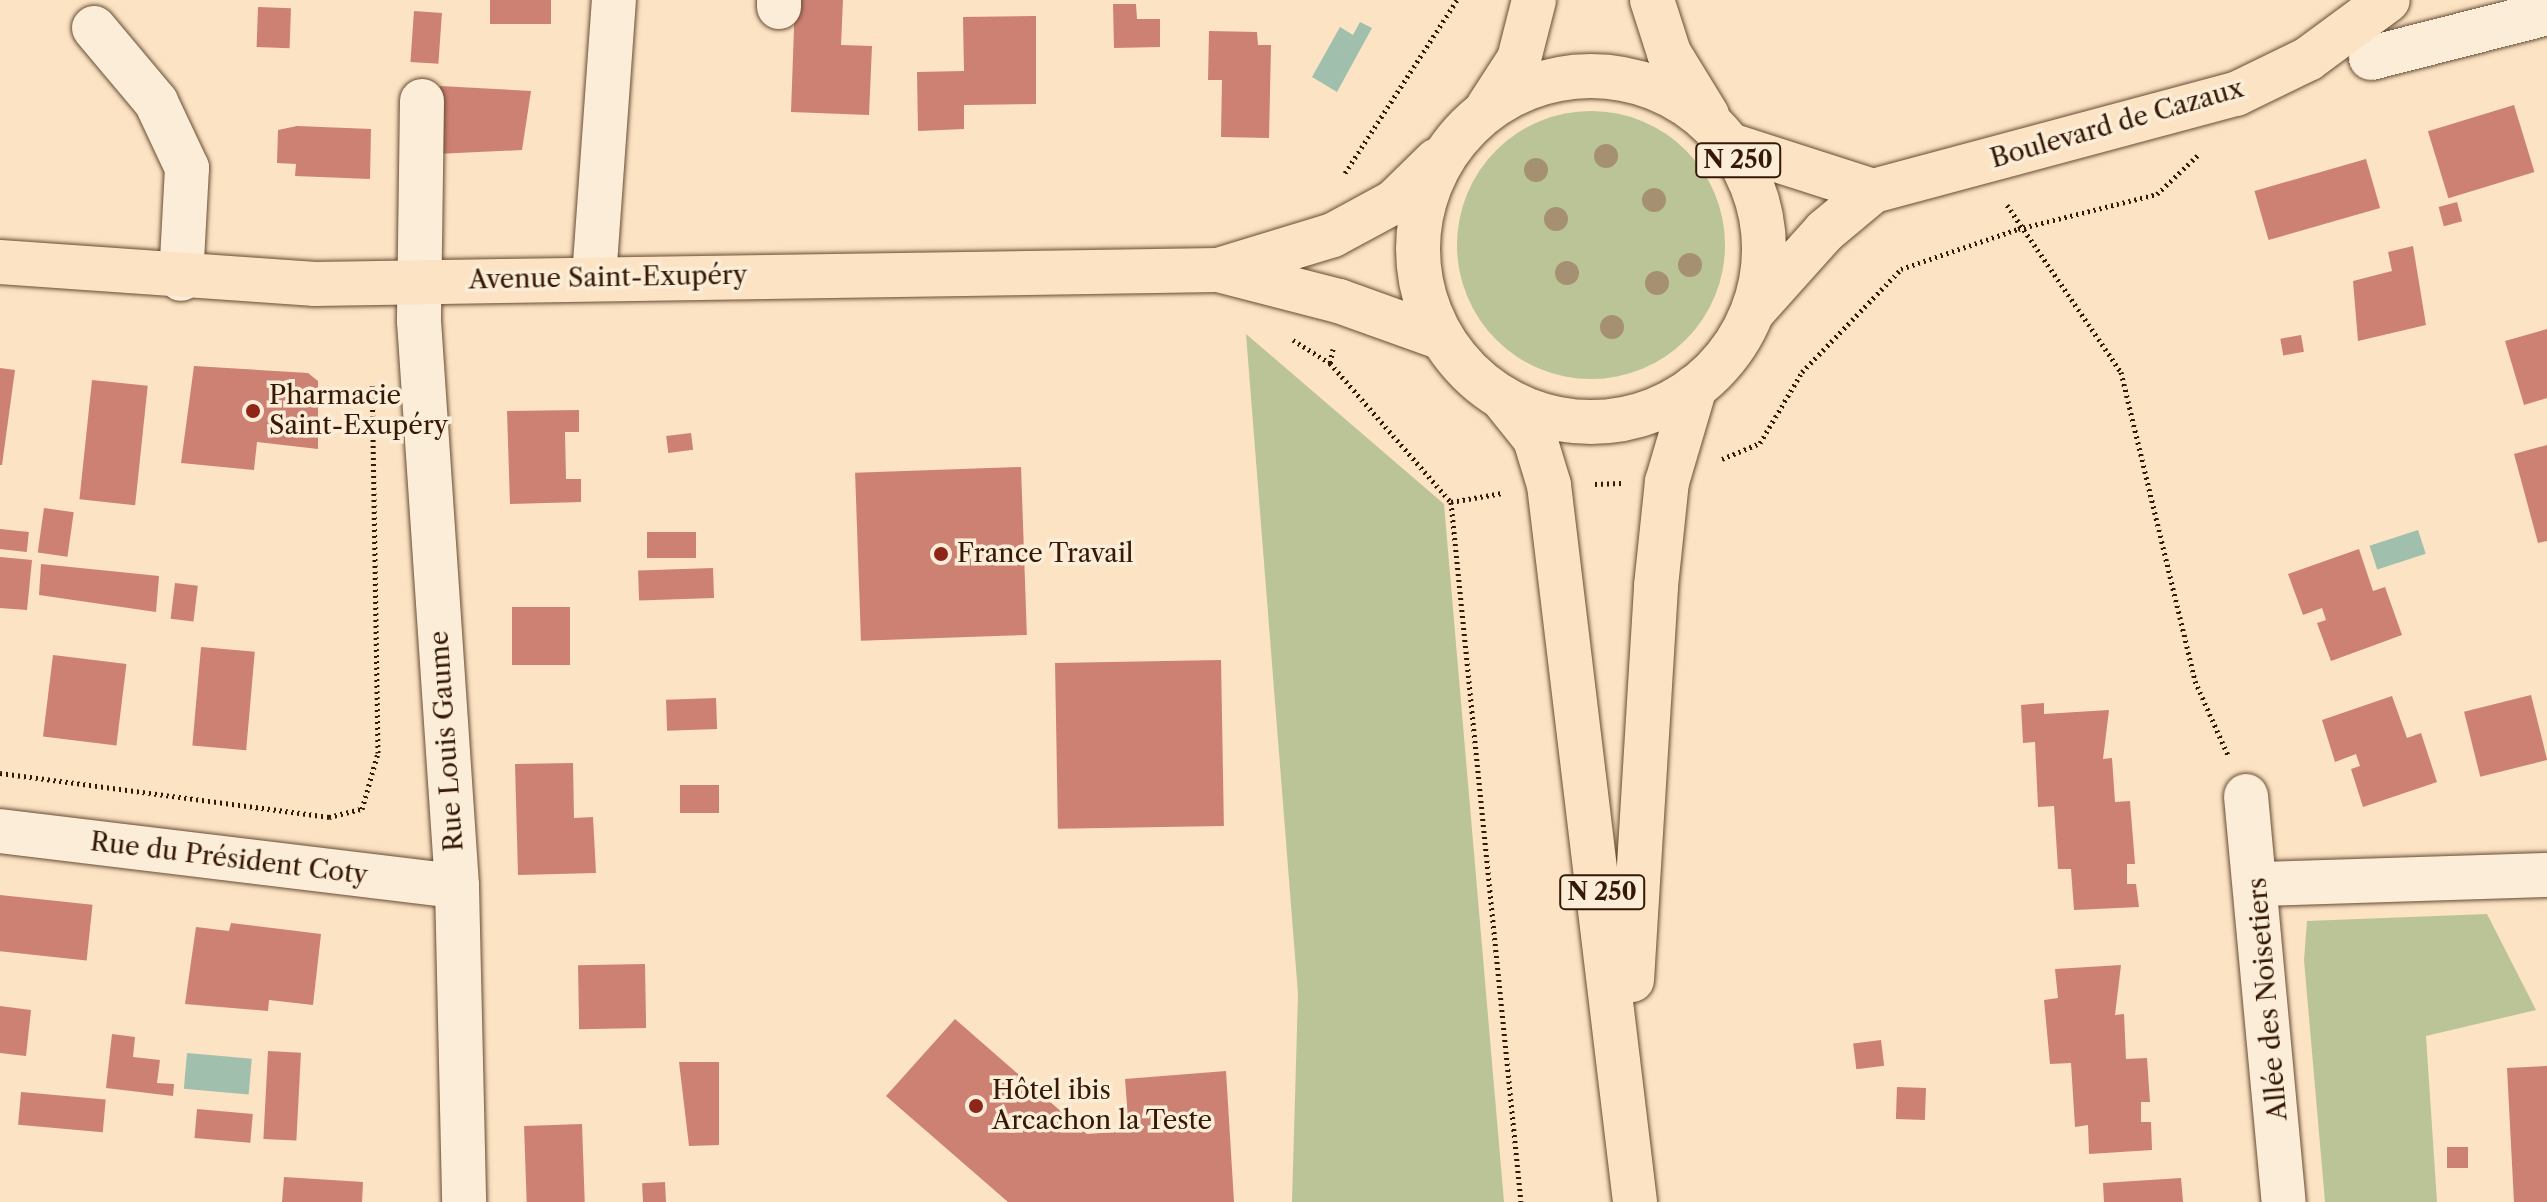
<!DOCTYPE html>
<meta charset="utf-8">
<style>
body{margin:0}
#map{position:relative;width:2547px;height:1202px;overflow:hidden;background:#fbe3c3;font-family:"Libre Caslon Text",serif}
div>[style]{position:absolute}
.green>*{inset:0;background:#bbc497}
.round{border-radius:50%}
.water>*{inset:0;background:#a0bfad;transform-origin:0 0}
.building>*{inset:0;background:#cd8172;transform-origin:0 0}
.path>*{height:5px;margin-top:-2.5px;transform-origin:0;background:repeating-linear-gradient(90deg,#361904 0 2px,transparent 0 6px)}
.roads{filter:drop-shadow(0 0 2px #674c34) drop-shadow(0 0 2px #674c34)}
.minor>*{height:44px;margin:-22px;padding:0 22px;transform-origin:22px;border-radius:22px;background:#fcedd8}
.major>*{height:44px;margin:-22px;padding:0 22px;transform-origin:22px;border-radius:22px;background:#fbe3c3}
.major>.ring{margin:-22px;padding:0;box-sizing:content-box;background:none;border:44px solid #fbe3c3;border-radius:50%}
.trees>*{width:24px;height:24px;margin:-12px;border-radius:50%;background:#a59072}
.dots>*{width:22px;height:22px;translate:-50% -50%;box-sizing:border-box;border:4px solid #fcedd8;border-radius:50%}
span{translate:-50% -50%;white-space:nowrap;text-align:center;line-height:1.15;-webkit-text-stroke:7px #fcedd8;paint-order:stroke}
.shield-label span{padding:2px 6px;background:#fcedd8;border:2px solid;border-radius:6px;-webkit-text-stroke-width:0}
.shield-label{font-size:24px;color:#361904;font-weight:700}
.street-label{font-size:26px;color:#361904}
.poi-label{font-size:26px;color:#361904}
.left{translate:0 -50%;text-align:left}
</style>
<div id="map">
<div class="green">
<div class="round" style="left:1457px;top:111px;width:268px;height:268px"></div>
<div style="clip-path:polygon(1246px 334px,1444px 504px,1504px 1202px,1292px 1202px,1298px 994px)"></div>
<div style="clip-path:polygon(2487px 914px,2536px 1010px,2426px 1036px,2437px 1202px,2325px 1202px,2304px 960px,2307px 921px)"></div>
</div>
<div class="water">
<div style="clip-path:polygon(1360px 22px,1372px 28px,1337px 92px,1312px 77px,1340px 27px,1353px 35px)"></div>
<div style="left:2418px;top:530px;width:25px;height:51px;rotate:72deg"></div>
<div style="left:187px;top:1053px;width:65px;height:36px;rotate:5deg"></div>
</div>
<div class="building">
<div style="left:490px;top:0;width:61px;height:24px"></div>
<div style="clip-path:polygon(795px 0,843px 0,841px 45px,872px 46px,869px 115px,791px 112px)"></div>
<div style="clip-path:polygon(1113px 4px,1136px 4px,1137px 19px,1160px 19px,1160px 47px,1114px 48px)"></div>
<div style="left:258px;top:7px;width:33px;height:40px;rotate:2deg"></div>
<div style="left:414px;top:11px;width:28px;height:51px;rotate:4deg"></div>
<div style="clip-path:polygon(1036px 16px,1036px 104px,964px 105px,964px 129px,918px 131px,917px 72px,964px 71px,963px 17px)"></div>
<div style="clip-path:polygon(1209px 31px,1257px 32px,1258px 45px,1271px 45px,1269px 138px,1221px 137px,1222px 80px,1208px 80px)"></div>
<div style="clip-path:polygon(440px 86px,531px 91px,522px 150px,436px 154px)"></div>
<div style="left:2514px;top:105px;width:70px;height:90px;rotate:73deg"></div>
<div style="clip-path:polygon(297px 126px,371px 129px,370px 179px,295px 176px,296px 164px,277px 163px,278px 130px)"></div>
<div style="left:2366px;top:159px;width:51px;height:116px;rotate:74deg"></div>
<div style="left:2457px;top:202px;width:20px;height:19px;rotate:75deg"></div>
<div style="clip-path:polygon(2413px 246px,2426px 325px,2358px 341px,2353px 281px,2392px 271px,2388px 252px)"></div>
<div style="clip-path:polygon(2547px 329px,2547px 398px,2524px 405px,2505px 341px)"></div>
<div style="left:2301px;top:335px;width:17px;height:21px;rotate:80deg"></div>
<div style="clip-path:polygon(194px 366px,308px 373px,318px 381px,318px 449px,257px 442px,254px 470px,181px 463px)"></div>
<div style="clip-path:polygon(0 368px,15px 370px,2px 465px,0 465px)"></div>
<div style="left:92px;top:380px;width:56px;height:120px;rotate:6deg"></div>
<div style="clip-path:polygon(579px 410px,579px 432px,565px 432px,566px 479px,581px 479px,581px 502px,510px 504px,507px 411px)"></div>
<div style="left:691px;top:433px;width:17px;height:25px;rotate:83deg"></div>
<div style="clip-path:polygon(2547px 445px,2547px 541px,2538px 543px,2514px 454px)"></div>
<div style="left:1021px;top:467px;width:168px;height:166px;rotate:88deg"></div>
<div style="left:44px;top:508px;width:30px;height:45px;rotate:8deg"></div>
<div style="left:0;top:529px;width:29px;height:20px;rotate:6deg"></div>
<div style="left:647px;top:532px;width:49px;height:26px"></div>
<div style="clip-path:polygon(2359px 549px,2373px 591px,2385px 587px,2402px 635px,2331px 661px,2317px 623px,2326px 620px,2322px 608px,2303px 615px,2288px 574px)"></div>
<div style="clip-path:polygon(0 557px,32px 560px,27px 610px,0 608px)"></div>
<div style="clip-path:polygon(41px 564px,159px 576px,156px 612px,39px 595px)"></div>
<div style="left:713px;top:568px;width:30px;height:75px;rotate:88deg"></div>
<div style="left:175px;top:583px;width:23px;height:36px;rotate:7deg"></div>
<div style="left:570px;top:607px;width:58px;height:58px;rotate:90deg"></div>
<div style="left:201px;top:647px;width:54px;height:99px;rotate:5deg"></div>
<div style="left:53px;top:655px;width:74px;height:82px;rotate:7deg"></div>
<div style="left:1221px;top:660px;width:166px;height:166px;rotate:89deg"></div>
<div style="left:2531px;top:695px;width:67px;height:69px;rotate:76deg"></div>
<div style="clip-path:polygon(2392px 696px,2407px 738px,2421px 733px,2437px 782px,2363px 807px,2351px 769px,2360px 766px,2356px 754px,2335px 762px,2322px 720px)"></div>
<div style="left:716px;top:698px;width:31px;height:50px;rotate:88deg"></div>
<div style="clip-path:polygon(2044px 703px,2044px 714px,2109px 710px,2103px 759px,2112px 758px,2115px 802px,2130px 801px,2135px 864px,2127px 864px,2127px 884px,2136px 884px,2139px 907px,2074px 910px,2071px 869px,2058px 869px,2054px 806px,2038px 807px,2035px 742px,2023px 743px,2021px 705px)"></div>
<div style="clip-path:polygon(573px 763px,574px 818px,593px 817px,596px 873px,518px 875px,515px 764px)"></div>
<div style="left:680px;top:785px;width:39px;height:28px"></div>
<div style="left:0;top:895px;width:93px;height:56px;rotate:6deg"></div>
<div style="clip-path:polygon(231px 923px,321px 934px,313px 1005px,269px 1000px,268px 1011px,185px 1004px,196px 927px,229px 931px)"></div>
<div style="left:645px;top:964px;width:64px;height:67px;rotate:89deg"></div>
<div style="clip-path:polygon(2121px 965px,2115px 1015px,2124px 1014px,2126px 1059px,2147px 1058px,2150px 1102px,2141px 1102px,2141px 1122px,2151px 1122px,2152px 1150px,2089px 1154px,2088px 1125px,2075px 1127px,2071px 1063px,2050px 1064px,2044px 1000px,2058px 998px,2055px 969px)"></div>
<div style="clip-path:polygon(0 1006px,31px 1010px,26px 1056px,0 1053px)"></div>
<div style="clip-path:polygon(955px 1019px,1087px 1134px,1129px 1131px,1125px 1079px,1226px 1071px,1234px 1202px,1008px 1202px,886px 1096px)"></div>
<div style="clip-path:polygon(112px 1034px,135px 1037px,133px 1057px,160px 1060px,157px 1083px,174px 1084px,173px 1096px,106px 1088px)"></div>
<div style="left:1881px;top:1040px;width:26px;height:28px;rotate:83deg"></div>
<div style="left:268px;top:1051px;width:33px;height:88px;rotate:3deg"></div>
<div style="clip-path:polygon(679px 1062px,719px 1062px,719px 1145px,689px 1146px)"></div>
<div style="clip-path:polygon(2547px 1066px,2547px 1202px,2514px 1202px,2507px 1068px)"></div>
<div style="left:1897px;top:1087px;width:29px;height:32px;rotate:2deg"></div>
<div style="left:21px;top:1092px;width:85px;height:33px;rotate:5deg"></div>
<div style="left:197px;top:1109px;width:56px;height:29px;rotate:5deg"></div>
<div style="left:582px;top:1124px;width:78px;height:58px;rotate:88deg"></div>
<div style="left:2468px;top:1147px;width:21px;height:21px;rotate:90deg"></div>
<div style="clip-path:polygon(284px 1177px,363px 1182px,362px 1202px,282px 1202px)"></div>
<div style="clip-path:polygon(2181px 1178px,2183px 1202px,2104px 1202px,2103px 1183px)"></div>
<div style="left:665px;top:1182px;width:20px;height:23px;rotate:87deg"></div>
</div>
<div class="path">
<div style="left:1345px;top:173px;width:206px;rotate:-57.1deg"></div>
<div style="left:2007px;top:205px;width:202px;rotate:55.7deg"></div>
<div style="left:2121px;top:372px;width:318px;rotate:76.5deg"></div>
<div style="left:2195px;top:681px;width:81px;rotate:66deg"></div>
<div style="left:1293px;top:340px;width:44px;rotate:31.9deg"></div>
<div style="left:1333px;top:349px;width:14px;rotate:102deg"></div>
<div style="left:1330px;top:363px;width:184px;rotate:49deg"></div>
<div style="left:1451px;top:502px;width:703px;rotate:84.29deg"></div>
<div style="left:1722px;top:459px;width:41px;rotate:-22.8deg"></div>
<div style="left:1760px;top:443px;width:82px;rotate:-59.4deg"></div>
<div style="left:1802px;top:372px;width:143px;rotate:-46.1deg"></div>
<div style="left:1901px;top:269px;width:124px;rotate:-18.9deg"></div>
<div style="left:2018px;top:229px;width:143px;rotate:-14.1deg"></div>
<div style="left:2157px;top:194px;width:57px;rotate:-43.6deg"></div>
<div style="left:1595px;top:484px;width:26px;rotate:-2deg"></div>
<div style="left:1451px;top:502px;width:52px;rotate:-10deg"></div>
<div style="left:0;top:773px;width:332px;rotate:7.6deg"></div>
<div style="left:329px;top:817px;width:34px;rotate:-14deg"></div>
<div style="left:362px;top:809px;width:58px;rotate:-74.1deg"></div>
<div style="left:378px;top:753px;width:370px;rotate:-90.9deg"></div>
</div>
<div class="roads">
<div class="minor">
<div style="left:779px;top:7px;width:7px;rotate:-90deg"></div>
<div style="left:94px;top:28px;width:97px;rotate:50deg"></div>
<div style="left:156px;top:102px;width:73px;rotate:64.8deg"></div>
<div style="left:187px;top:168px;width:111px;rotate:93.1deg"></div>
<div style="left:2371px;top:58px;width:182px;rotate:-14.3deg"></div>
<div style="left:422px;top:101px;width:220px;rotate:90.8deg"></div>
<div style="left:419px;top:321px;width:566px;rotate:86.15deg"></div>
<div style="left:457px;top:886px;width:316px;rotate:88.7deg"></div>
<div style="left:594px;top:278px;width:279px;rotate:-85.9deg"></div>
<div style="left:2246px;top:796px;width:408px;rotate:84.7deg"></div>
<div style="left:0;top:831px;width:460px;rotate:6.9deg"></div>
<div style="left:2260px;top:884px;width:287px;rotate:-1.8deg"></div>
</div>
<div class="major">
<div style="left:1652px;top:0;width:56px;rotate:72.2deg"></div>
<div style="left:1669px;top:53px;width:73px;rotate:58.5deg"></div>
<div class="ring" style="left:1418px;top:76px;width:302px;height:302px"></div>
<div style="left:1488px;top:107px;width:57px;rotate:-57.1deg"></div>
<div style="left:1519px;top:59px;width:61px;rotate:-75.7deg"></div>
<div style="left:1730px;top:145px;width:150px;rotate:17.8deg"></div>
<div style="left:0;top:262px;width:316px;rotate:4deg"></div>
<div style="left:315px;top:284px;width:903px;rotate:-0.89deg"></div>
<div style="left:1218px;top:270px;width:125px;rotate:14.4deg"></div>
<div style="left:1339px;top:301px;width:109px;rotate:19.8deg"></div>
<div style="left:1218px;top:270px;width:120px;rotate:-16.9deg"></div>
<div style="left:1333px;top:235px;width:69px;rotate:-28.4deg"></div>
<div style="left:1394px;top:202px;width:60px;rotate:-44.3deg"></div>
<div style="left:1755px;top:309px;width:105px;rotate:-48.1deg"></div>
<div style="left:1825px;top:231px;width:62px;rotate:-39.8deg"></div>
<div style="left:1873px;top:191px;width:376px;rotate:-15deg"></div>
<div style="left:2236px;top:94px;width:80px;rotate:-25.9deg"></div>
<div style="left:2308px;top:59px;width:99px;rotate:-36.4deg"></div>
<div style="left:1503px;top:399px;width:51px;rotate:51.3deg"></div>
<div style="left:1535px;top:439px;width:48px;rotate:73.1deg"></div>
<div style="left:1549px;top:485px;width:722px;rotate:83.16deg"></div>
<div style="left:1632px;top:980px;width:395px;rotate:-86.5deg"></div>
<div style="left:1656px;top:586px;width:105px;rotate:-84deg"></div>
<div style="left:1667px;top:482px;width:99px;rotate:-73.6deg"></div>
</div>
</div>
<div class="trees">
<div style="left:1606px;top:156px"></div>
<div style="left:1536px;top:170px"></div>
<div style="left:1654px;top:200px"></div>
<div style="left:1556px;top:219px"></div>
<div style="left:1690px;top:265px"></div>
<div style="left:1567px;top:273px"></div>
<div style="left:1657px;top:283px"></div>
<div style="left:1612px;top:327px"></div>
</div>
<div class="dots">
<div style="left:253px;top:411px;background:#8f2418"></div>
<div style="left:941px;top:554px;background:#8f2418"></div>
<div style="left:976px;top:1106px;background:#8f2418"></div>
</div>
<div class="shield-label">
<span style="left:1738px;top:160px">N 250</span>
<span style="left:1602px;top:892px">N 250</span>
</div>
<div class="street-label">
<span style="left:2117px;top:124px;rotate:-16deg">Boulevard de Cazaux</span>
<span style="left:608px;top:278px;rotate:-1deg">Avenue Saint-Exupéry</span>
<span style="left:447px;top:741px;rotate:-94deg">Rue Louis Gaume</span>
<span style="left:229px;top:859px;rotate:7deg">Rue du Président Coty</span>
<span style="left:2268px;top:999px;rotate:-95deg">Allée des Noisetiers</span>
</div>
<div class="poi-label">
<span class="left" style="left:269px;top:411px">Pharmacie<br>Saint-Exupéry</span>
<span class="left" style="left:957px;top:554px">France Travail</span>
<span class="left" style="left:992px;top:1106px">Hôtel ibis<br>Arcachon la Teste</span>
</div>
</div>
